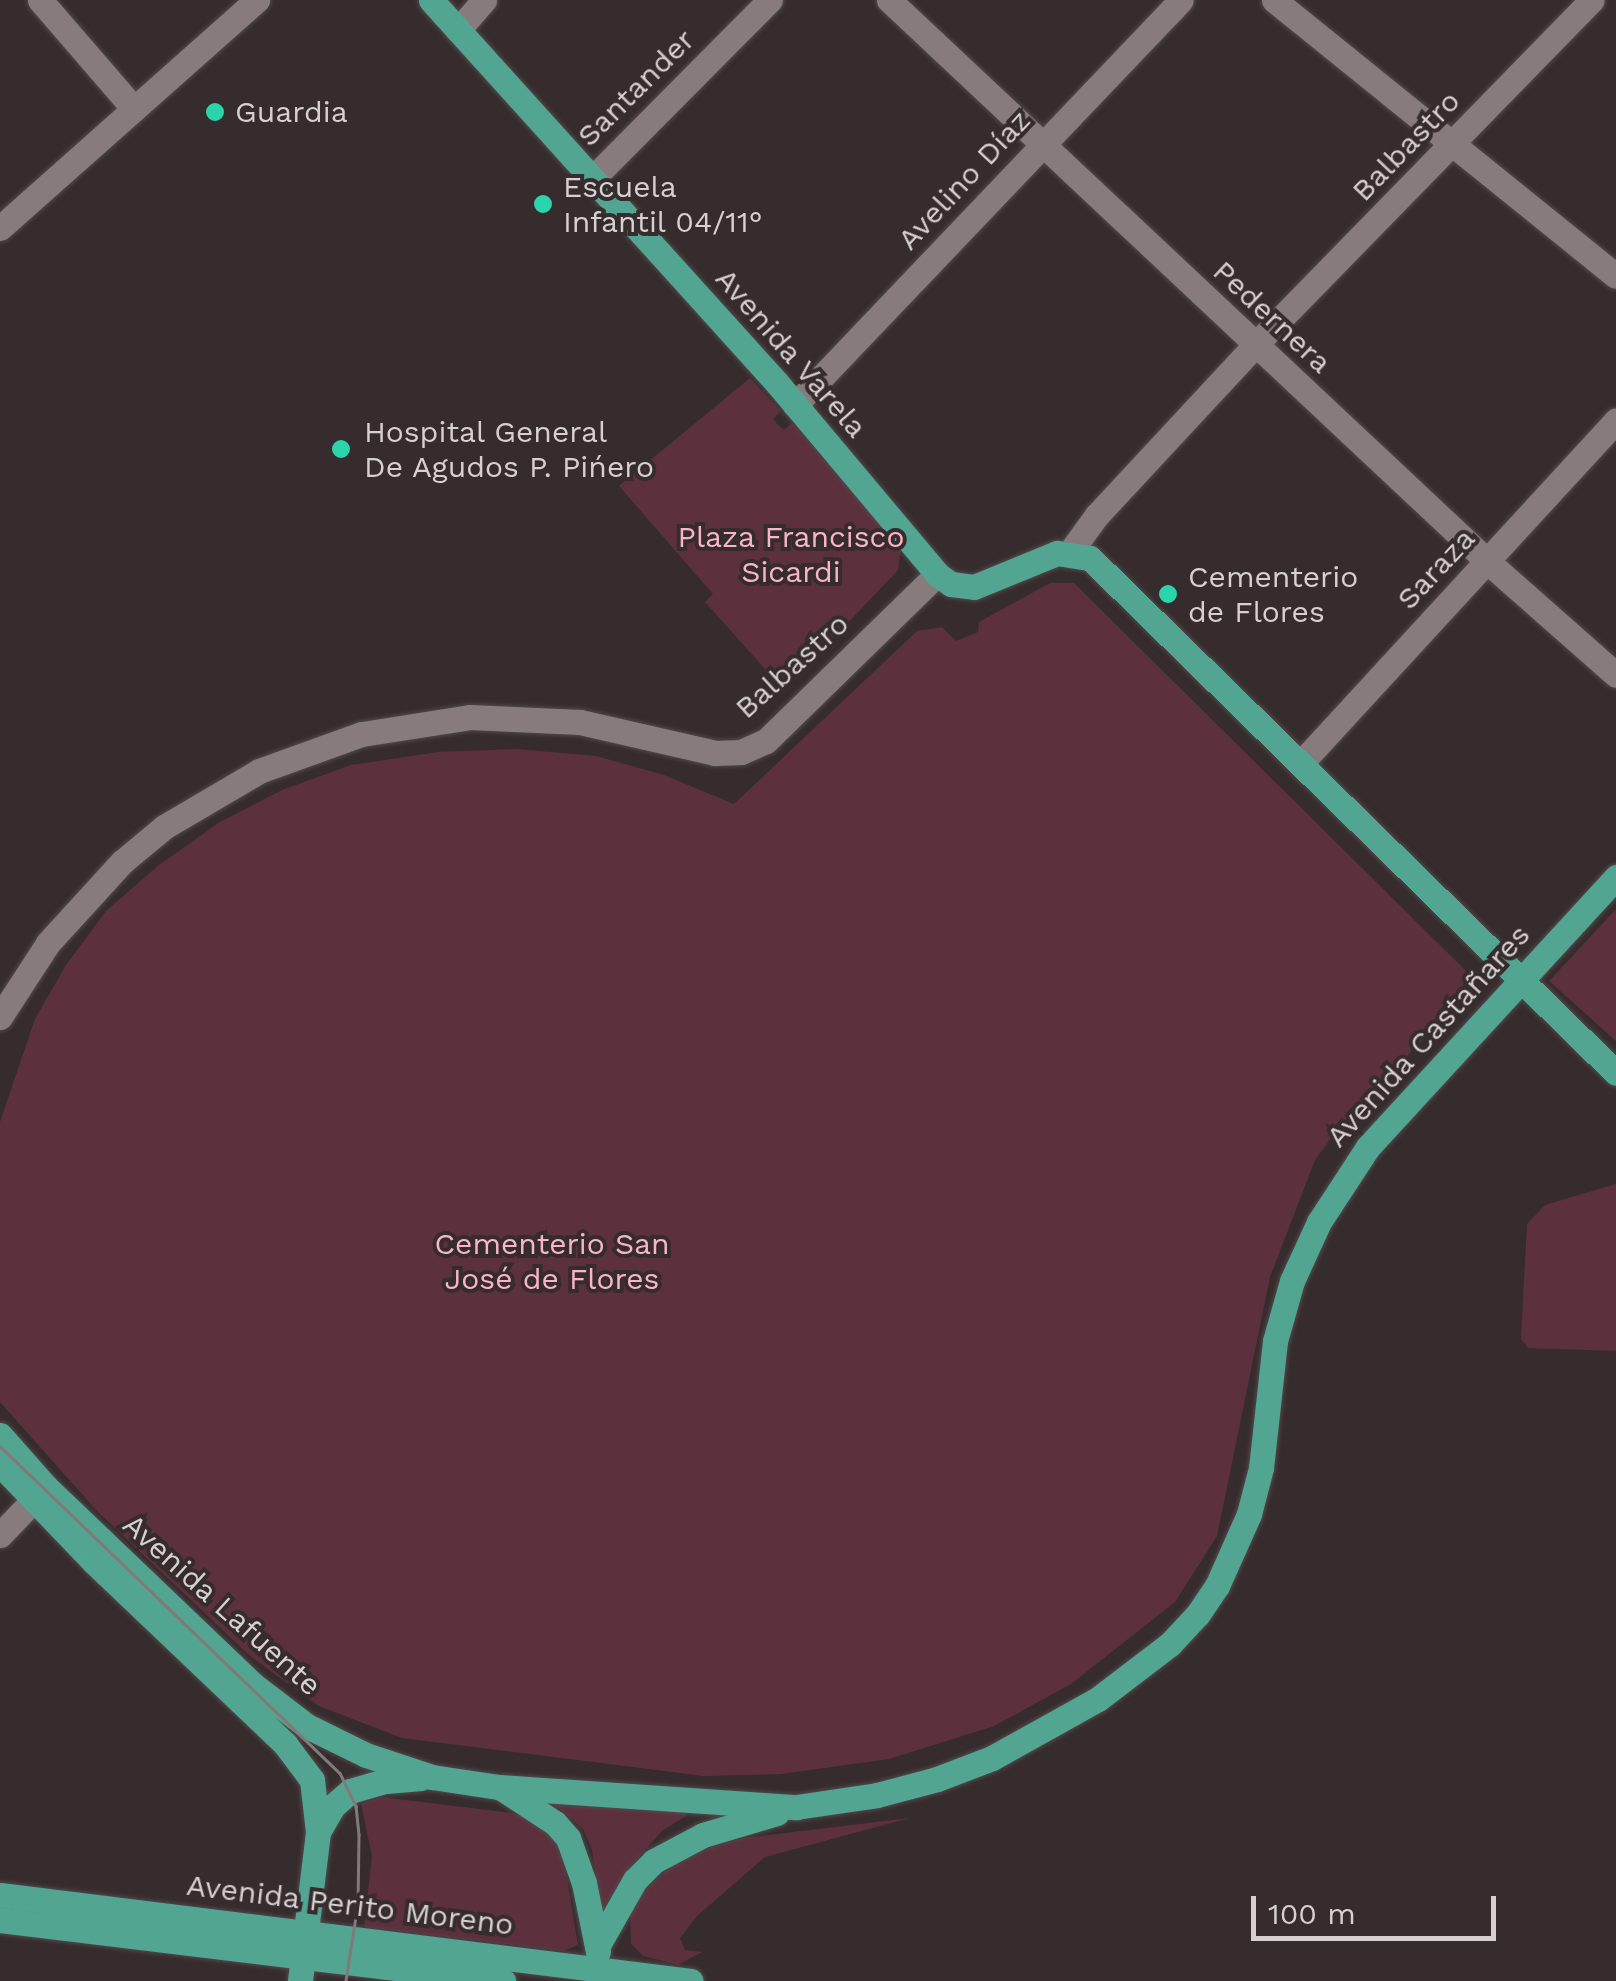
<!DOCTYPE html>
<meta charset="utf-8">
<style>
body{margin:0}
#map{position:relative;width:1616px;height:1981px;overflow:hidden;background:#362c2e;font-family:"Work Sans",sans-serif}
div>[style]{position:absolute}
.green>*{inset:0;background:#5d303e}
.roads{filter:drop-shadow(0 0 2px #51494a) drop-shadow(0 0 2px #51494a)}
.minor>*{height:25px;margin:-12.5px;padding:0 12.5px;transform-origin:12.5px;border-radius:12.5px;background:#877b7e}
.major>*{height:25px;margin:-12.5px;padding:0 12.5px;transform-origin:12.5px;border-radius:12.5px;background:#52a691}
.tram>*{height:2.5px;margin:-1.25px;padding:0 1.25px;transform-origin:1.25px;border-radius:1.25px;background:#81797a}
.dots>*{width:28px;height:28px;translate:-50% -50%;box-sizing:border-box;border:5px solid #362c2e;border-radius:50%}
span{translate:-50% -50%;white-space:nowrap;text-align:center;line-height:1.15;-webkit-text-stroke:8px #362c2e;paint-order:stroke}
.street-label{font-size:30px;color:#d6d0d1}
.poi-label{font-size:30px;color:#d6d0d1}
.left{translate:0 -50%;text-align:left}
.park-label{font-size:30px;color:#fab4c8}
.scale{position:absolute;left:1251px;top:1896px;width:245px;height:45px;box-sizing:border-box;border:5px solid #d6d0d1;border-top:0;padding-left:12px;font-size:30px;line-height:35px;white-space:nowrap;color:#d6d0d1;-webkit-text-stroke:8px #362c2e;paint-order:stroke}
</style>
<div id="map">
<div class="green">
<div style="clip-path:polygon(750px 378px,781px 411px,773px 419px,777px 424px,784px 430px,792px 423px,901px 547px,898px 570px,784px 690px,705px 602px,713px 594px,619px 486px)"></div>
<div style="clip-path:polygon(1050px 583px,1074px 583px,1468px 973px,1469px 991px,1340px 1126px,1315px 1160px,1270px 1277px,1217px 1536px,1175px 1602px,1071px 1684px,994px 1726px,889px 1759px,781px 1774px,704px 1776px,402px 1738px,319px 1706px,250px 1656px,97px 1511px,0 1402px,0 1122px,35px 1019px,66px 965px,106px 911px,159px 865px,220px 822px,282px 790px,351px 765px,438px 752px,516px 749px,596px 756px,664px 775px,734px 804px,917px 631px,942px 627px,956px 641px,978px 632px,979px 622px)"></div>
<div style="clip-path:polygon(1616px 909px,1616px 1041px,1549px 981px)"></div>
<div style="clip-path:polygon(1616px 1184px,1616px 1351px,1528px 1348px,1521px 1339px,1527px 1224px,1545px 1205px)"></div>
<div style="clip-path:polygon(381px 1797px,513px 1813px,542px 1825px,562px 1849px,578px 1945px,563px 1951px,364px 1927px,372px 1856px,361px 1804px)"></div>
<div style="clip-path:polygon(553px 1803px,686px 1812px,689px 1814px,663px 1830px,639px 1857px,601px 1913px,592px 1850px,583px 1829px)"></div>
<div style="clip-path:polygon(910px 1818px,765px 1857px,697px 1916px,680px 1938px,685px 1950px,702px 1952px,678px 1965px,643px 1956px,631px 1944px,630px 1914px,642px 1892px,671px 1866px,698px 1851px,743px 1838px)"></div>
</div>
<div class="roads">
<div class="minor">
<div style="left:40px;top:0;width:144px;rotate:49.2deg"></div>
<div style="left:889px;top:0;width:821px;rotate:43.17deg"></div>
<div style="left:1488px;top:562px;width:171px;rotate:41.4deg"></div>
<div style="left:1274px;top:0;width:439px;rotate:38.9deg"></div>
<div style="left:458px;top:30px;width:40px;rotate:-49deg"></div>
<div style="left:591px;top:180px;width:254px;rotate:-45.2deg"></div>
<div style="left:0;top:228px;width:344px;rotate:-41.6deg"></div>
<div style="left:795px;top:405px;width:559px;rotate:-46.38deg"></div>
<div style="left:1070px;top:552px;width:46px;rotate:-53.9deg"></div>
<div style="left:1097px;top:515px;width:232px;rotate:-47.1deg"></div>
<div style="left:1255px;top:345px;width:482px;rotate:-45.7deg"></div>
<div style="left:1302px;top:762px;width:464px;rotate:-47.4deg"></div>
<div style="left:0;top:1017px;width:88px;rotate:-57deg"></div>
<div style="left:48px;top:943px;width:110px;rotate:-47.6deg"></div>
<div style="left:122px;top:862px;width:55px;rotate:-39.8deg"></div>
<div style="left:164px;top:827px;width:110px;rotate:-30.5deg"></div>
<div style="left:259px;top:771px;width:109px;rotate:-19.8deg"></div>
<div style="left:362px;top:734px;width:109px;rotate:-8.9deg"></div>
<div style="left:470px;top:717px;width:110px;rotate:2.6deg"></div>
<div style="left:580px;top:722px;width:139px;rotate:12.9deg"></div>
<div style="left:715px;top:753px;width:26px;rotate:-2deg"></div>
<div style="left:741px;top:752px;width:27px;rotate:-24deg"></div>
<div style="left:766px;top:741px;width:239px;rotate:-44.3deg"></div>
<div style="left:0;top:1535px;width:66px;rotate:-46.2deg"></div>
</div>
<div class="major">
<div style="left:431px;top:0;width:516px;rotate:47.91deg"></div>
<div style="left:777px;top:383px;width:249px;rotate:50deg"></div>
<div style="left:937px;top:574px;width:17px;rotate:36deg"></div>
<div style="left:951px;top:584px;width:23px;rotate:7deg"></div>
<div style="left:974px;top:587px;width:90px;rotate:-22.3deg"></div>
<div style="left:1057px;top:553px;width:33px;rotate:9deg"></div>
<div style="left:1090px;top:558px;width:736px;rotate:44.39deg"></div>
<div style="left:0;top:1435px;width:69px;rotate:48.5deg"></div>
<div style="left:46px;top:1487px;width:285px;rotate:43.7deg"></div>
<div style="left:252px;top:1684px;width:69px;rotate:37.4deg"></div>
<div style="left:307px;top:1726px;width:66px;rotate:26.2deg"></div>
<div style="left:366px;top:1755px;width:70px;rotate:18.4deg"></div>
<div style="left:432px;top:1777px;width:68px;rotate:8.5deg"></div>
<div style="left:499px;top:1787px;width:298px;rotate:3.9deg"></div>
<div style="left:796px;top:1807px;width:82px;rotate:-8.4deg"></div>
<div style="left:877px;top:1795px;width:62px;rotate:-14.9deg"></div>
<div style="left:937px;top:1779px;width:59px;rotate:-20.9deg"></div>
<div style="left:992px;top:1758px;width:121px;rotate:-29.1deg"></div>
<div style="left:1098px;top:1699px;width:91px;rotate:-37.4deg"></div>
<div style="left:1170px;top:1644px;width:41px;rotate:-47deg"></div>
<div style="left:1198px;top:1614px;width:34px;rotate:-56deg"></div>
<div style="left:1217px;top:1586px;width:79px;rotate:-66deg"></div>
<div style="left:1249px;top:1514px;width:48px;rotate:-75.4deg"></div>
<div style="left:1261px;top:1468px;width:128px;rotate:-83.7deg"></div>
<div style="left:1275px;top:1341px;width:62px;rotate:-74.2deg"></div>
<div style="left:1292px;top:1281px;width:65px;rotate:-65.4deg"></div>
<div style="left:1319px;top:1222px;width:90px;rotate:-56.8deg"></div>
<div style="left:1368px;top:1147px;width:367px;rotate:-47.4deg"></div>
<div style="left:0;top:1464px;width:136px;rotate:46.2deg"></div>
<div style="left:94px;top:1562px;width:264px;rotate:43.6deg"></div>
<div style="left:285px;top:1744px;width:45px;rotate:53.1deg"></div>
<div style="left:312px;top:1780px;width:52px;rotate:83.4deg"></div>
<div style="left:318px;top:1832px;width:150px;rotate:96.9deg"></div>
<div style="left:503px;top:1789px;width:62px;rotate:33.2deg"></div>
<div style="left:555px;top:1823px;width:20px;rotate:49deg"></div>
<div style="left:568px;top:1838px;width:48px;rotate:70.4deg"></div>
<div style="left:584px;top:1883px;width:70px;rotate:78.5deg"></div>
<div style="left:318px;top:1832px;width:30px;rotate:-60deg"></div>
<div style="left:333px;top:1806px;width:23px;rotate:-41deg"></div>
<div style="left:350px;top:1791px;width:37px;rotate:-16deg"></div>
<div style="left:386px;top:1781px;width:35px;rotate:-5deg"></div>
<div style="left:0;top:1895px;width:696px;rotate:7.09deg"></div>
<div style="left:0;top:1920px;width:507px;rotate:6.91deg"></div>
<div style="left:598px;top:1945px;width:75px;rotate:-60.4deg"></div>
<div style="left:635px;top:1880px;width:27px;rotate:-45deg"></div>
<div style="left:654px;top:1861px;width:55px;rotate:-28deg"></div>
<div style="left:703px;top:1835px;width:77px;rotate:-16.6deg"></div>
</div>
</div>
<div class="tram">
<div style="left:0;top:1446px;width:472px;rotate:43.9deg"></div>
<div style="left:340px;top:1773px;width:37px;rotate:64deg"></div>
<div style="left:356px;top:1806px;width:29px;rotate:84deg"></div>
<div style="left:359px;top:1835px;width:69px;rotate:90.8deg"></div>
<div style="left:358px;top:1904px;width:78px;rotate:98.9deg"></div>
</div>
<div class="dots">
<div style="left:215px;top:112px;background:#2bd5ac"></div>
<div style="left:543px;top:204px;background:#2bd5ac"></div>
<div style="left:341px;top:449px;background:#2bd5ac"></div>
<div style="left:1168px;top:594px;background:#2bd5ac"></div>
</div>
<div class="street-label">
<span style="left:636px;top:88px;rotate:-45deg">Santander</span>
<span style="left:1406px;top:146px;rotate:-46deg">Balbastro</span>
<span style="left:964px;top:180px;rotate:-47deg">Avelino Díaz</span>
<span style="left:1272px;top:317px;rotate:43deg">Pedernera</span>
<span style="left:791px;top:353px;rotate:49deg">Avenida Varela</span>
<span style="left:1436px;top:569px;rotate:-47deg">Saraza</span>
<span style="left:792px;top:666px;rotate:-42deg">Balbastro</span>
<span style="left:1428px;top:1036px;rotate:-48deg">Avenida Castañares</span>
<span style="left:222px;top:1605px;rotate:42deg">Avenida Lafuente</span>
<span style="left:350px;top:1905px;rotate:7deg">Avenida Perito Moreno</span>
</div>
<div class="poi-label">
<span class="left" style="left:235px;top:112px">Guardia</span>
<span class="left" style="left:563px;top:204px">Escuela<br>Infantil 04/11°</span>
<span class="left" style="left:364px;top:449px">Hospital General<br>De Agudos P. Pińero</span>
<span class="left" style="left:1188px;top:594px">Cementerio<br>de Flores</span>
</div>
<div class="park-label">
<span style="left:791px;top:554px">Plaza Francisco<br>Sicardi</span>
<span style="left:552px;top:1261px">Cementerio San<br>José de Flores</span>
</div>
<div class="scale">100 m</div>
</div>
